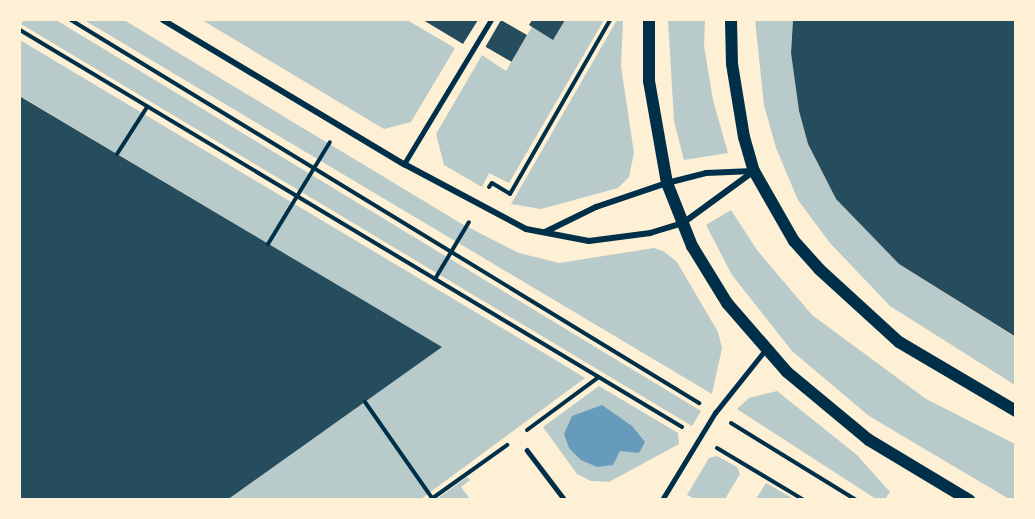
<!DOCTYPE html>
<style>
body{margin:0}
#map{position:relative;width:1035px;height:519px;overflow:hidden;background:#fdf0d5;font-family:"Libre Baskerville",serif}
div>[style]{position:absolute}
.green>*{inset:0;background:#b9caca}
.water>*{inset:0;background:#669bbc}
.building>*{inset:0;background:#264d5e;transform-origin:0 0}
.path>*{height:4px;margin:-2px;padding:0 2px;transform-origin:2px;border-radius:2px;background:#003049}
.service>*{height:4.5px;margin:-2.25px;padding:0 2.25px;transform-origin:2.25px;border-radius:2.25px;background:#003049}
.minor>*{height:6px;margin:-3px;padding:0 3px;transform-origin:3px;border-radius:3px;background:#003049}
.secondary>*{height:12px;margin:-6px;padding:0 6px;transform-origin:6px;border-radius:6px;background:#003049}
span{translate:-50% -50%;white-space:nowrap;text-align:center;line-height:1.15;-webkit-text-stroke:4.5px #fdf0d5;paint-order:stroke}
.frame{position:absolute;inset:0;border:21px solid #fdf0d5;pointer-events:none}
</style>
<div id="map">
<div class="green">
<div style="clip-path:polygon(24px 20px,56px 20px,701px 411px,692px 426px,21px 24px)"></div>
<div style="clip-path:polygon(84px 20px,124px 20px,462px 224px,519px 253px,559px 263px,654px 248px,663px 251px,677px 262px,718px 332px,722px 348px,712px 394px)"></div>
<div style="clip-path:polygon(202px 20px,407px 20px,455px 48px,411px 122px,384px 129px)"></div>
<div style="clip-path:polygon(536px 20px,604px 20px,509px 183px,489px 173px,482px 187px,444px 165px,436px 134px,482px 55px,506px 71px)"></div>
<div style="clip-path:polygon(617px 20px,623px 20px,621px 66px,634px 153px,629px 177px,618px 188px,541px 209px,511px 204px)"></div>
<div style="clip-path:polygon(668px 20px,705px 20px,704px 46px,713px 100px,728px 153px,684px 160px,674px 121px)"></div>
<div style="clip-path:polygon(755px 20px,793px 20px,791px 53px,799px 111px,808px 144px,836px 199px,899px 264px,1015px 337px,1015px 385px,890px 306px,830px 243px,798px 200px,776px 148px,764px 105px)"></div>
<div style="clip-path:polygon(20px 40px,554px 359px,585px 378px,421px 499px,226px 499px,441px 347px,22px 97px,20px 100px)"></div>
<div style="clip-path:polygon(731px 210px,757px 250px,812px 315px,926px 399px,1015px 444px,1015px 499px,1009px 499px,869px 416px,792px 351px,732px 275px,706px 225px)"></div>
<div style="clip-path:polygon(599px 386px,678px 433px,679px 444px,609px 482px,591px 481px,577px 474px,543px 427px)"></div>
<div style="clip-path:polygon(777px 391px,857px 455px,890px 492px,885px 499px,876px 499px,737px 409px,749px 398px)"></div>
<div style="clip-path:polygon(717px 456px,737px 467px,740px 474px,725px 499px,695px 499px,687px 495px,709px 458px)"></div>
<div style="clip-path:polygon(467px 477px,470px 480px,461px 487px,470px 499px,437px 499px)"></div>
<div style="clip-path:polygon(766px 483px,794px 499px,756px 499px)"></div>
</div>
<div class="water">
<div style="clip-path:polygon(602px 405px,632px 426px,645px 442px,639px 453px,620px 451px,613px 465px,597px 467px,581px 460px,569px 448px,564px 434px,572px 416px)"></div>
</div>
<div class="building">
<div style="clip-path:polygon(423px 20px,478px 20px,463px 44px)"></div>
<div style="left:501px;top:20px;width:30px;height:31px;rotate:30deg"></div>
<div style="clip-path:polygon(532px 20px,565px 20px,553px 40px,529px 25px)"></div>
<div style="clip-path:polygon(793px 20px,1016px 20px,1016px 337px,899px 264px,836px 199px,808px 144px,799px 111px,791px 53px)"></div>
<div style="clip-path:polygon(21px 97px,442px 347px,227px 500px,20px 500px)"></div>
</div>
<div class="path">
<div style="left:71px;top:20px;width:736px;rotate:31.38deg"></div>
<div style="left:20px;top:30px;width:772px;rotate:30.95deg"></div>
<div style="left:117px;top:154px;width:56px;rotate:-57.4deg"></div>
<div style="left:489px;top:187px;width:5px;rotate:-53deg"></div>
<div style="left:492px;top:183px;width:21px;rotate:31deg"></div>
<div style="left:510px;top:194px;width:201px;rotate:-60.1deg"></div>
<div style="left:268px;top:244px;width:119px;rotate:-58.7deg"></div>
<div style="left:435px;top:279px;width:66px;rotate:-59.2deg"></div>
<div style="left:365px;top:402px;width:117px;rotate:55.1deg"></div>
<div style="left:731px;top:423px;width:147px;rotate:31.6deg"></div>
<div style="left:527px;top:430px;width:89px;rotate:-36.4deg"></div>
<div style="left:717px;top:448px;width:101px;rotate:30.9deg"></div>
<div style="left:430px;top:500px;width:95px;rotate:-35.5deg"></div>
</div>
<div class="service">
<div style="left:404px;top:164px;width:168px;rotate:-58.9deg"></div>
<div style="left:527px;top:450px;width:63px;rotate:52.8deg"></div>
<div style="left:662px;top:500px;width:102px;rotate:-58.7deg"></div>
<div style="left:715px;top:413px;width:82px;rotate:-51.4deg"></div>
</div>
<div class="minor">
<div style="left:163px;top:20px;width:281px;rotate:30.9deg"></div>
<div style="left:404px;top:164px;width:138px;rotate:28deg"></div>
<div style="left:526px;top:229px;width:64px;rotate:10.8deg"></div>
<div style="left:589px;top:241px;width:62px;rotate:-7.5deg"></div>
<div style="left:650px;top:233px;width:34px;rotate:-17deg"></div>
<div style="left:683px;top:223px;width:88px;rotate:-36.2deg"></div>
<div style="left:545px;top:232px;width:57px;rotate:-26.1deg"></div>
<div style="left:596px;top:207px;width:75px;rotate:-18.7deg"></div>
<div style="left:667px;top:183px;width:40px;rotate:-14.4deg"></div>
<div style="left:706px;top:173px;width:47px;rotate:-2.4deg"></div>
</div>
<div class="secondary">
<div style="left:649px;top:20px;width:61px;rotate:90deg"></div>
<div style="left:649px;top:81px;width:104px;rotate:80deg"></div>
<div style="left:667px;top:183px;width:68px;rotate:68.4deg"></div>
<div style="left:692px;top:246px;width:67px;rotate:58.4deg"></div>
<div style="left:727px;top:303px;width:91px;rotate:49deg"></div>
<div style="left:787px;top:372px;width:107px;rotate:39.7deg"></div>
<div style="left:869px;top:440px;width:117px;rotate:31deg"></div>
<div style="left:731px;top:20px;width:44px;rotate:88.7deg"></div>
<div style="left:732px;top:64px;width:74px;rotate:80.7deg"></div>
<div style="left:744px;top:137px;width:35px;rotate:74deg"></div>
<div style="left:754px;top:171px;width:81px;rotate:60.3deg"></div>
<div style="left:794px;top:241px;width:38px;rotate:48deg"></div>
<div style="left:819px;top:269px;width:108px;rotate:42.4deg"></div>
<div style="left:899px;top:342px;width:136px;rotate:30.5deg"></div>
</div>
<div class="frame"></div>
</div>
